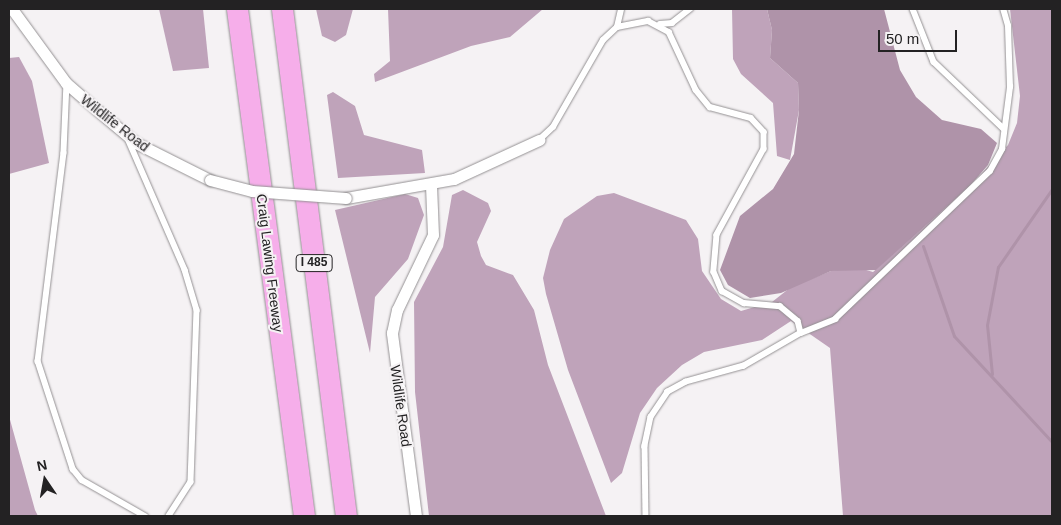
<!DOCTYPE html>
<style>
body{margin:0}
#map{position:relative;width:1061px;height:525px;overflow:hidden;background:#f5f2f4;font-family:Helvetica,sans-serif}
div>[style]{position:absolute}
.forest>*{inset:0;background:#bfa3ba}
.water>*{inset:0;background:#af93a9}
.stream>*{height:3px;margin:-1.5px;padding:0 1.5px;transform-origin:1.5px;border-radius:1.5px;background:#af93a9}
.roads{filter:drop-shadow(0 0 1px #949193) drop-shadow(0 0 1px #949193)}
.service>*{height:5.5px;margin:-2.75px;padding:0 2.75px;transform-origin:2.75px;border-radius:2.75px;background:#fff}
.minor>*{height:11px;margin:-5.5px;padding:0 5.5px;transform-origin:5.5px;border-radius:5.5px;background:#fff}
.motorway>*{height:21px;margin:-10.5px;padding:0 10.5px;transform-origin:10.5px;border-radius:10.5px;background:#f6aeea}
.bridges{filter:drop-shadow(0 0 1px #949193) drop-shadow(0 0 1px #949193)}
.minor-bridge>*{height:11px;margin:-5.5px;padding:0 5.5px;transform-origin:5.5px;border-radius:5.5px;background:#fff}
span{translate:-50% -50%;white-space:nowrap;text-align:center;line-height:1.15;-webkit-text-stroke:4px #f5f2f4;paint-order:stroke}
.shield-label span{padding:1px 4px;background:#f5f2f4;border:1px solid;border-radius:4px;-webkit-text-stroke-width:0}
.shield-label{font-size:12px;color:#232223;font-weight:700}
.street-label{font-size:14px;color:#232223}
.frame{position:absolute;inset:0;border:10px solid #232223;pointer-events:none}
.north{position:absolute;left:20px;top:455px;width:50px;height:50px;-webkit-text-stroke:4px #f5f2f4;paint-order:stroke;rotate:348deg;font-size:14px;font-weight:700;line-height:20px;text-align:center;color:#232223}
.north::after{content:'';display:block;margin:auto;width:18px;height:22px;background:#232223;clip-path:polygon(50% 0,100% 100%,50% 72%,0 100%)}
.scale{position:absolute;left:878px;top:30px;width:79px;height:22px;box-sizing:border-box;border:2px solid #232223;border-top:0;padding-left:6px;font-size:15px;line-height:18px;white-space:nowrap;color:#232223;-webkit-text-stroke:4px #f5f2f4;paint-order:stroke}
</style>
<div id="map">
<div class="forest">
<div style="clip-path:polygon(159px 9px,203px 9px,209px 68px,173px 71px)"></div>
<div style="clip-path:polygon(316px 9px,353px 9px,346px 35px,335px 42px,322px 36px)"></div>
<div style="clip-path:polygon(388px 9px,543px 9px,510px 37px,471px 46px,375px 82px,374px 74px,390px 61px)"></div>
<div style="clip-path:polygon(732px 9px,767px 9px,772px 30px,770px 58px,798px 83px,799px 110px,790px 160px,777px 156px,773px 103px,741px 74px,733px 59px)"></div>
<div style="clip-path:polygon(1010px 9px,1052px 9px,1052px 516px,843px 516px,830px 348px,791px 321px,762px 340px,704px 352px,682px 365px,657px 388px,640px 413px,622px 473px,611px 483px,568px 370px,546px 294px,543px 278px,550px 250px,564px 219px,597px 196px,614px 193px,686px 220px,698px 239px,702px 271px,721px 299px,741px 311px,772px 302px,791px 287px,831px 271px,856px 267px,873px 272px,969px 187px,1008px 145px,1017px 123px,1020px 96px)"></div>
<div style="clip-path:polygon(19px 57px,32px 81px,49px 163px,9px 174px,9px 58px)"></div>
<div style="clip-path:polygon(333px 92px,355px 106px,364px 135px,422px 150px,425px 173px,338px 178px,327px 95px)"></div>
<div style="clip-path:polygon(463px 190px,488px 203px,491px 211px,477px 242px,481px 256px,486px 265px,513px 275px,534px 310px,548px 365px,606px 516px,429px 516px,415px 392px,414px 302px,443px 247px,452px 195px)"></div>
<div style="clip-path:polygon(405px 194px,418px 198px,424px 215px,408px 259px,375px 297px,370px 353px,335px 210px)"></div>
<div style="clip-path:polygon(9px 416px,35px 510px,38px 516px,9px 516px)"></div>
</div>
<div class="water">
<div style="clip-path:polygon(767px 9px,884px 9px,900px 70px,916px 97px,942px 120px,981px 129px,997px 143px,988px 165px,969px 187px,876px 270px,831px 271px,781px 293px,750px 298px,728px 285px,720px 270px,740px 216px,773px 189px,794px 154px,799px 110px,798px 83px,770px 58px,772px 30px)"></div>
</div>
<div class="stream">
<div style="left:923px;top:246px;width:95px;rotate:71deg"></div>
<div style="left:954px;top:336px;width:144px;rotate:47.2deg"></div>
<div style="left:992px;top:374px;width:49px;rotate:-95.8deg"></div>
<div style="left:987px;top:325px;width:59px;rotate:-79.3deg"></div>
<div style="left:998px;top:267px;width:95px;rotate:-55.3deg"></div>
</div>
<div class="roads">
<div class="service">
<div style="left:913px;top:9px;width:57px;rotate:68.4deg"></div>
<div style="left:934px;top:62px;width:97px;rotate:43.7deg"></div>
<div style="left:660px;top:24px;width:12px;rotate:-5deg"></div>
<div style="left:672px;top:23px;width:23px;rotate:-38deg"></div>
<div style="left:617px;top:27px;width:18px;rotate:-77deg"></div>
<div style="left:67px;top:83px;width:70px;rotate:92.5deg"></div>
<div style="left:64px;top:153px;width:210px;rotate:97.1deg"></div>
<div style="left:38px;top:361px;width:114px;rotate:72deg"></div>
<div style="left:73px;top:469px;width:14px;rotate:51deg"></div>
<div style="left:82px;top:480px;width:73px;rotate:29.7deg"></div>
<div style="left:539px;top:140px;width:19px;rotate:-43deg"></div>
<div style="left:553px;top:127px;width:100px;rotate:-60.1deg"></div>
<div style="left:603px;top:40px;width:19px;rotate:-43deg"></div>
<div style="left:617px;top:27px;width:32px;rotate:-11deg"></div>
<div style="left:648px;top:21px;width:24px;rotate:28deg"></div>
<div style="left:669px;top:32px;width:64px;rotate:65deg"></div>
<div style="left:696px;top:90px;width:22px;rotate:51deg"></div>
<div style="left:710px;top:107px;width:42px;rotate:15deg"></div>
<div style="left:751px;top:118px;width:19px;rotate:47deg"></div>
<div style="left:764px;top:132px;width:17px;rotate:90deg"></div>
<div style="left:764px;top:149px;width:98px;rotate:118.7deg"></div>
<div style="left:717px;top:235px;width:37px;rotate:95deg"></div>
<div style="left:714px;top:272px;width:21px;rotate:67deg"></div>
<div style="left:722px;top:291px;width:25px;rotate:29deg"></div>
<div style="left:744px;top:303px;width:36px;rotate:5deg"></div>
<div style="left:780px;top:306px;width:23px;rotate:40deg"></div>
<div style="left:798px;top:321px;width:12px;rotate:76deg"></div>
<div style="left:801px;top:333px;width:66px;rotate:149.9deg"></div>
<div style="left:744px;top:366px;width:60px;rotate:164.6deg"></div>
<div style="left:686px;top:382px;width:21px;rotate:151deg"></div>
<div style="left:668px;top:392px;width:30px;rotate:124deg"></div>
<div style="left:651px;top:417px;width:30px;rotate:102deg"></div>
<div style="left:645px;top:446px;width:70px;rotate:89.2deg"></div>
<div style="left:129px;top:141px;width:141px;rotate:66.5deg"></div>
<div style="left:185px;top:270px;width:42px;rotate:73.3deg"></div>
<div style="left:197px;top:310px;width:172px;rotate:92deg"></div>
<div style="left:191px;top:482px;width:40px;rotate:122.9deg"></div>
<div style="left:801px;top:333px;width:37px;rotate:-22deg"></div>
<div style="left:835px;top:319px;width:214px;rotate:-43.7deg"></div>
<div style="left:990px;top:171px;width:25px;rotate:-61deg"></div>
<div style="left:1002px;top:149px;width:63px;rotate:-82.6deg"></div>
<div style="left:1010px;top:87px;width:61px;rotate:-91.9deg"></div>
<div style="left:1008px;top:26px;width:18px;rotate:-106deg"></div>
</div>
<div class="minor">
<div style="left:12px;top:9px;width:92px;rotate:53.9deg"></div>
<div style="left:66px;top:83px;width:41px;rotate:41.1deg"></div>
<div style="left:97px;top:110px;width:51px;rotate:40.2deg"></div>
<div style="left:136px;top:143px;width:83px;rotate:26.6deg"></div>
<div style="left:346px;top:198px;width:110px;rotate:-10deg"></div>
<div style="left:454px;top:179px;width:94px;rotate:-24.6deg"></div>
<div style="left:416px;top:516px;width:185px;rotate:-97.5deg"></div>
<div style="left:392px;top:333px;width:24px;rotate:-78deg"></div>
<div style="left:397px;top:310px;width:83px;rotate:-64.4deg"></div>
<div style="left:433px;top:235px;width:50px;rotate:-92.3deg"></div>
</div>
<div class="motorway">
<div style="left:237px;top:9px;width:511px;rotate:82.47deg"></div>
<div style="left:282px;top:9px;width:511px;rotate:82.81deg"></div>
</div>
</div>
<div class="bridges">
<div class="minor-bridge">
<div style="left:210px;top:180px;width:43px;rotate:14.7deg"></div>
<div style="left:252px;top:191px;width:94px;rotate:4.3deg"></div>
</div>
</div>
<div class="shield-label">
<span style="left:314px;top:263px">I 485</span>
</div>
<div class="street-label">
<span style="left:115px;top:123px;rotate:38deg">Wildlife Road</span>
<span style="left:270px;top:263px;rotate:83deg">Craig Lawing Freeway</span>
<span style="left:401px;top:406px;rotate:82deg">Wildlife Road</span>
</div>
<div class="frame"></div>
<div class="north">N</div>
<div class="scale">50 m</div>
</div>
